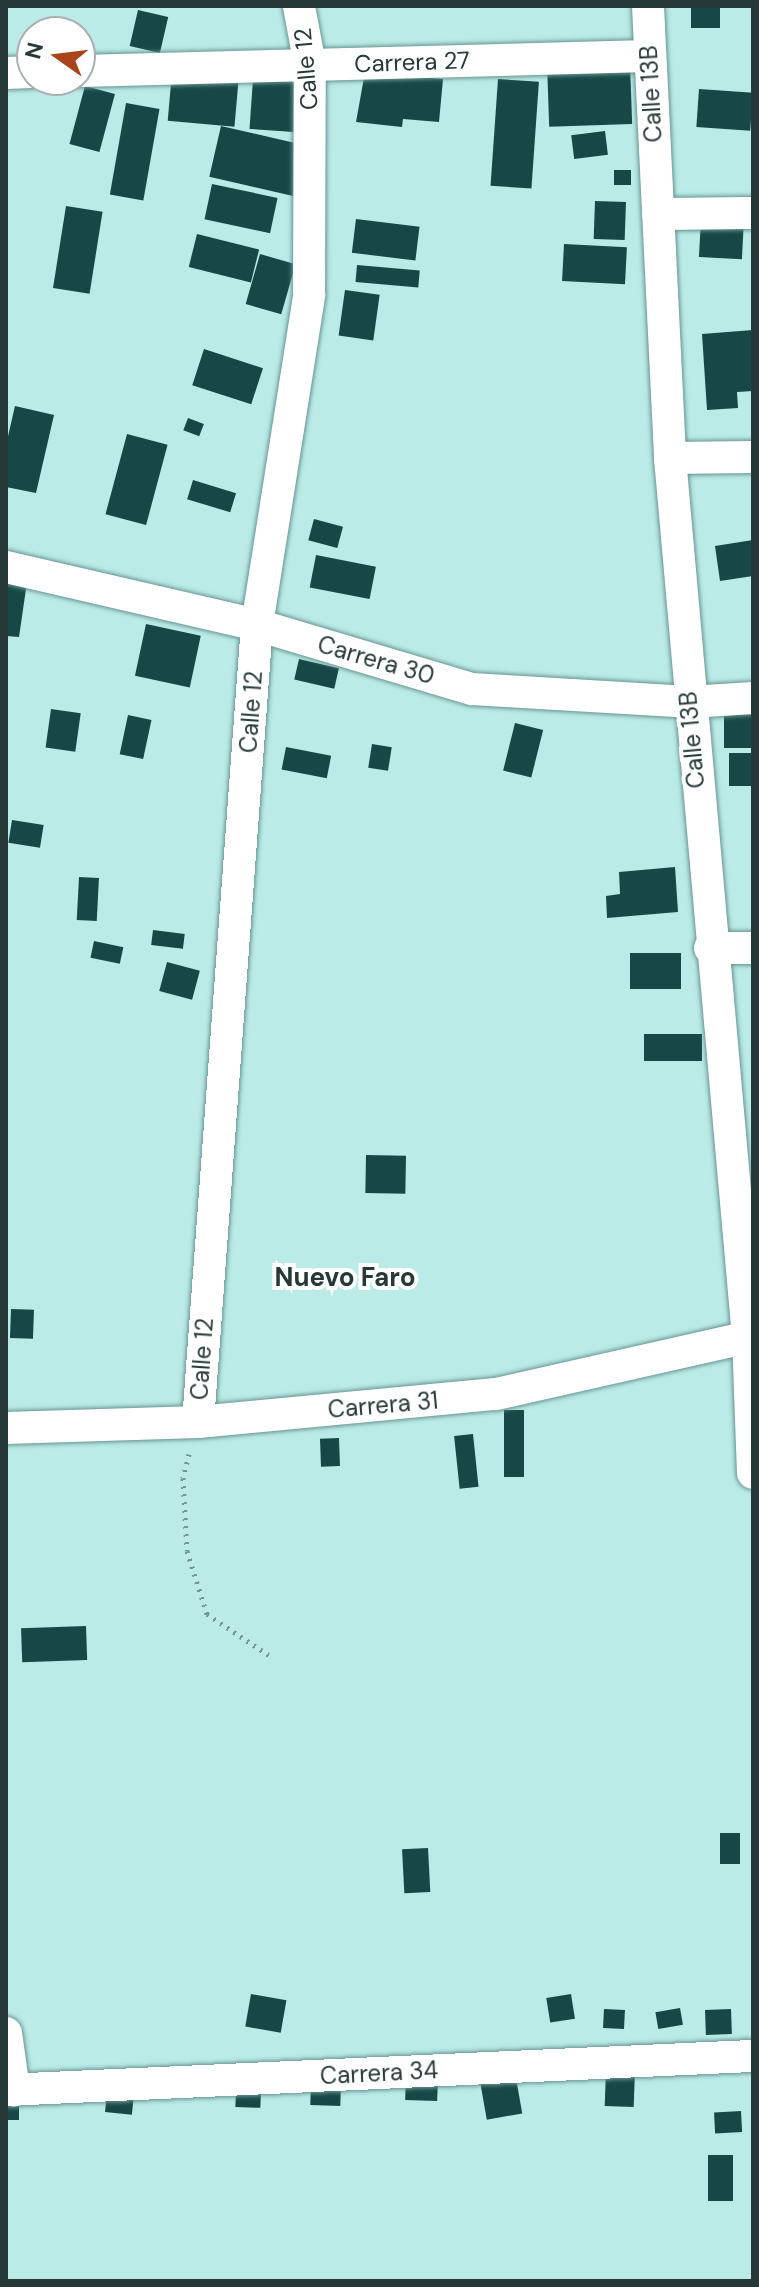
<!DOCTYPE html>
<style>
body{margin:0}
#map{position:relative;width:759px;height:2287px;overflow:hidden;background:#bbebe7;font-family:"DM Sans",sans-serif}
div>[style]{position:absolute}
.building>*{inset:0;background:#184845;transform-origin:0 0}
.path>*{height:5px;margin-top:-2.5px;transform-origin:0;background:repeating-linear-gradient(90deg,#759794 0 2px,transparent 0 8px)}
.roads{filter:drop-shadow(0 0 2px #679591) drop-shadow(0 0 2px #679591)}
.street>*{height:32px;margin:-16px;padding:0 16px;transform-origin:16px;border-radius:16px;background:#fff}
span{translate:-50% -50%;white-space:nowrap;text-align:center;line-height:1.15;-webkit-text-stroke:8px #fff;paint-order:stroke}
.street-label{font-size:24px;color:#263938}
.neighbourhood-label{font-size:26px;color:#263938;font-weight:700}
.frame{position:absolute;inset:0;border:8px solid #263938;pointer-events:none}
.north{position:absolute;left:16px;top:16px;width:80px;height:80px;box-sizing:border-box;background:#fff;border:2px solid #a8b0af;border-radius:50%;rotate:284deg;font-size:22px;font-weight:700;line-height:32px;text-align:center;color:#263938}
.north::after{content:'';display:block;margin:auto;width:28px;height:36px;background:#aa441b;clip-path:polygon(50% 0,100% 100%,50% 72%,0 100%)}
</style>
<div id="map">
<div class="building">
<div style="left:691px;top:6px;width:29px;height:22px"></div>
<div style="left:138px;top:10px;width:31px;height:37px;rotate:13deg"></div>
<div style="left:630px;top:62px;width:62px;height:83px;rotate:88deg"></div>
<div style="left:172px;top:72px;width:67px;height:49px;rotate:5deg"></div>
<div style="clip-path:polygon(365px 72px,443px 79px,439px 122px,403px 119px,402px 127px,356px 122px)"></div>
<div style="left:253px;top:79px;width:55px;height:50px;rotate:4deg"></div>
<div style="left:498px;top:79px;width:41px;height:107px;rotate:4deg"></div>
<div style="left:85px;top:86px;width:31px;height:60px;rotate:15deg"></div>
<div style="left:699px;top:89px;width:54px;height:38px;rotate:4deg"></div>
<div style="left:126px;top:103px;width:34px;height:93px;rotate:10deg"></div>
<div style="left:221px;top:126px;width:87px;height:52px;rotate:13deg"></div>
<div style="left:605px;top:131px;width:24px;height:34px;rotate:83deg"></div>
<div style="left:614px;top:170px;width:17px;height:15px"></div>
<div style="left:212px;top:184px;width:67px;height:36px;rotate:12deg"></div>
<div style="left:595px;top:201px;width:31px;height:38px;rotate:2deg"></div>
<div style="left:66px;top:206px;width:37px;height:83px;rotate:9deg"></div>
<div style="left:701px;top:218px;width:43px;height:39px;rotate:3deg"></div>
<div style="left:356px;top:219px;width:64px;height:34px;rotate:7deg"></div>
<div style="left:197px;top:234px;width:64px;height:34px;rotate:14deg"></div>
<div style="left:564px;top:244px;width:63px;height:37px;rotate:3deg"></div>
<div style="left:260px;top:254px;width:37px;height:52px;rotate:16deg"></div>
<div style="left:357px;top:265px;width:63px;height:17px;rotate:5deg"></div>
<div style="left:345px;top:290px;width:35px;height:46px;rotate:8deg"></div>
<div style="clip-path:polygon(753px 330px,753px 391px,737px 392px,738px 408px,707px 410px,702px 334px)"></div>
<div style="left:204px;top:349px;width:62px;height:38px;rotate:18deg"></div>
<div style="clip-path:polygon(15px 406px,54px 415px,36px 493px,6px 487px,6px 445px)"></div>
<div style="left:188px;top:418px;width:17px;height:13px;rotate:21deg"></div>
<div style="left:127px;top:434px;width:42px;height:83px;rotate:15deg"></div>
<div style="left:193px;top:480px;width:45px;height:20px;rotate:17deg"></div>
<div style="left:314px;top:519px;width:30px;height:22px;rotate:15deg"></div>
<div style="clip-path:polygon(753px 540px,753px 576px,720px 581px,715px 546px)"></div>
<div style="left:316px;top:555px;width:61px;height:33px;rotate:11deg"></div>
<div style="clip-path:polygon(6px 579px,27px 582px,19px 637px,6px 636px)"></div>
<div style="left:146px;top:624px;width:56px;height:53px;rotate:12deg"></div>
<div style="left:299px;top:659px;width:41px;height:21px;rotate:13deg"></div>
<div style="left:51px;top:709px;width:30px;height:39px;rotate:8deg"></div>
<div style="left:753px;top:709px;width:39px;height:29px;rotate:90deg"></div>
<div style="left:128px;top:715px;width:24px;height:40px;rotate:12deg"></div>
<div style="left:515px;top:723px;width:29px;height:49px;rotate:14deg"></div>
<div style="left:372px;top:744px;width:20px;height:24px;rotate:9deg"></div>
<div style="left:286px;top:747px;width:46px;height:23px;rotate:11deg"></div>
<div style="left:753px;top:753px;width:33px;height:24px;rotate:90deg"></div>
<div style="left:12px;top:820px;width:32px;height:23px;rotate:9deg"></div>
<div style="clip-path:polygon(675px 867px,678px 912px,607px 918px,606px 896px,620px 894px,619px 872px)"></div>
<div style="left:79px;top:877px;width:20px;height:43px;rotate:3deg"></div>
<div style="left:153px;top:930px;width:32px;height:15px;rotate:7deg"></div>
<div style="left:94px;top:941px;width:30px;height:17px;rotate:12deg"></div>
<div style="left:630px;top:953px;width:51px;height:36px"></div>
<div style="left:167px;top:962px;width:34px;height:30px;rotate:15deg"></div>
<div style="left:702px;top:1034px;width:27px;height:58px;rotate:90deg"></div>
<div style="left:366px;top:1155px;width:40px;height:38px;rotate:1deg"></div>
<div style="left:11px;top:1309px;width:23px;height:29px;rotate:2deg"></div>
<div style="left:504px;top:1410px;width:20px;height:67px"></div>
<div style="left:473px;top:1434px;width:53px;height:19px;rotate:84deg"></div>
<div style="left:339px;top:1438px;width:28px;height:19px;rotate:88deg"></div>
<div style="left:86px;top:1626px;width:34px;height:65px;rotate:88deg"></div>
<div style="left:720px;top:1833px;width:20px;height:31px"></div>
<div style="left:428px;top:1848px;width:44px;height:26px;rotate:87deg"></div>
<div style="left:251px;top:1994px;width:36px;height:33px;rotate:10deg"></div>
<div style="left:571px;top:1994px;width:25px;height:25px;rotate:81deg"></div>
<div style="left:680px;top:2008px;width:17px;height:25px;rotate:80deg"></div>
<div style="left:604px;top:2009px;width:21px;height:19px;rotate:3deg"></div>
<div style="left:731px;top:2009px;width:25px;height:26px;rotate:88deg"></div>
<div style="left:606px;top:2069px;width:29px;height:37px;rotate:2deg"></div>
<div style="left:406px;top:2076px;width:32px;height:24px;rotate:2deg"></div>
<div style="left:516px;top:2078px;width:36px;height:36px;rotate:80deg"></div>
<div style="left:311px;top:2084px;width:30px;height:21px;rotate:2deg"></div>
<div style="left:236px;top:2089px;width:25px;height:18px;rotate:2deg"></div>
<div style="left:6px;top:2092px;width:13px;height:28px"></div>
<div style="left:107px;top:2093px;width:27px;height:19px;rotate:6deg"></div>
<div style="left:741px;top:2111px;width:21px;height:27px;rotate:87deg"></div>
<div style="left:708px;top:2155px;width:25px;height:46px"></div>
</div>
<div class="path">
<div style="left:189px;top:1454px;width:25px;rotate:104deg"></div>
<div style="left:183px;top:1478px;width:73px;rotate:86.9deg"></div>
<div style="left:187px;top:1551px;width:66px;rotate:72.4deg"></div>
<div style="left:207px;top:1614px;width:79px;rotate:33.7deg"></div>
</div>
<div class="roads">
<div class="street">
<div style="left:648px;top:6px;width:453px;rotate:87.2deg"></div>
<div style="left:670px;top:458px;width:882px;rotate:84.93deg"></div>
<div style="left:748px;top:1337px;width:136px;rotate:87.9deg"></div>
<div style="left:80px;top:71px;width:568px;rotate:-1.51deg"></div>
<div style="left:6px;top:73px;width:26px;rotate:-2deg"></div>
<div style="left:658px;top:214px;width:95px;rotate:-0.6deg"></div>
<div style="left:670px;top:458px;width:83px;rotate:-0.7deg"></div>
<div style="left:6px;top:567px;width:258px;rotate:13deg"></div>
<div style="left:257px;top:625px;width:224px;rotate:16.6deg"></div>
<div style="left:472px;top:689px;width:217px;rotate:3.4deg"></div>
<div style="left:689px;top:702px;width:64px;rotate:-3.6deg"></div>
<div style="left:710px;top:948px;width:43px"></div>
<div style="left:198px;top:1422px;width:799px;rotate:-85.77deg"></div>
<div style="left:257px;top:625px;width:334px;rotate:-81deg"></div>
<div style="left:309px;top:295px;width:230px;rotate:-89.8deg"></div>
<div style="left:310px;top:65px;width:60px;rotate:-100.6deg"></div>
<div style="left:6px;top:1428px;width:192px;rotate:-1.8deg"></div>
<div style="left:198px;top:1422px;width:299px;rotate:-5.4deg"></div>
<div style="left:496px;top:1394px;width:263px;rotate:-12.7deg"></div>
<div style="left:6px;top:2033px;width:58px;rotate:82deg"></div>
<div style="left:6px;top:2090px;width:748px;rotate:-2.61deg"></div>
</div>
</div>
<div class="street-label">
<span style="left:412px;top:62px;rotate:-2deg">Carrera 27</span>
<span style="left:306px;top:69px;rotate:-95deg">Calle 12</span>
<span style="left:651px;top:94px;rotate:-93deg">Calle 13B</span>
<span style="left:376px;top:660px;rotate:16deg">Carrera 30</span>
<span style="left:251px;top:712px;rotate:-86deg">Calle 12</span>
<span style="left:692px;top:740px;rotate:-95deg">Calle 13B</span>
<span style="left:202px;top:1359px;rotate:-86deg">Calle 12</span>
<span style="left:383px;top:1405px;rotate:-5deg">Carrera 31</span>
<span style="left:379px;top:2073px;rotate:-3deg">Carrera 34</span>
</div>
<div class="neighbourhood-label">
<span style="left:345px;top:1278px">Nuevo Faro</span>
</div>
<div class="frame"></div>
<div class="north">N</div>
</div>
